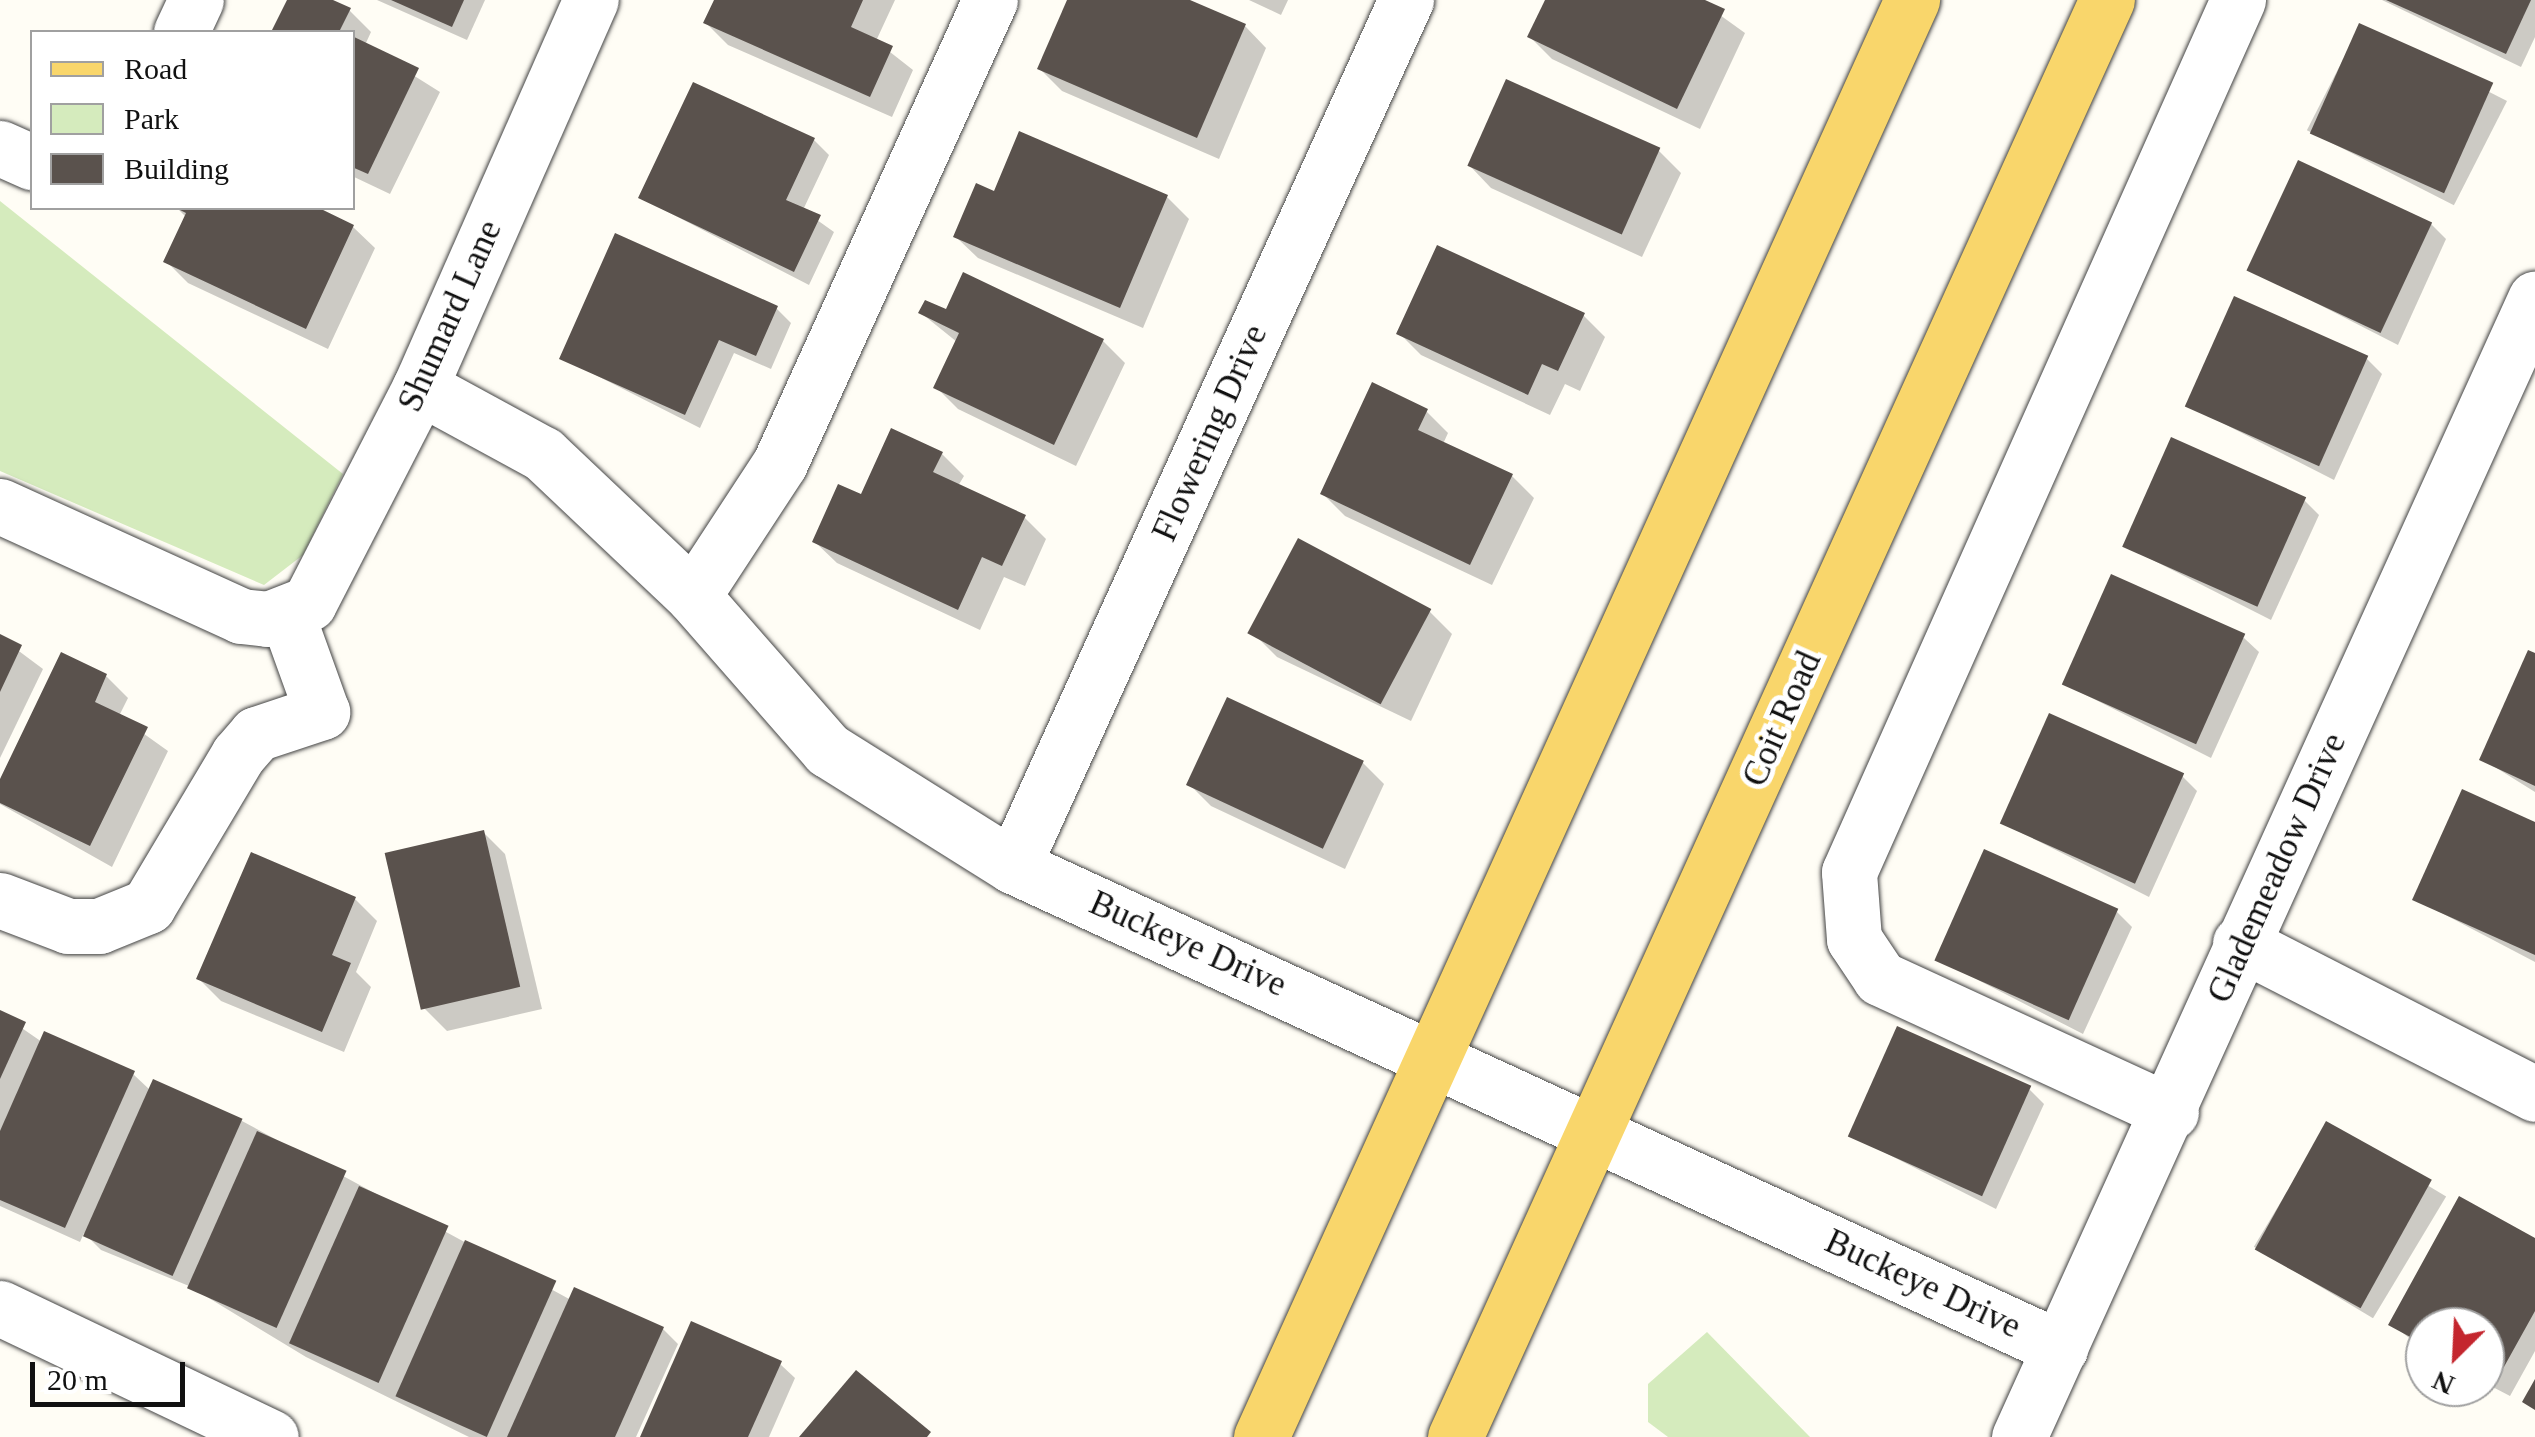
<!DOCTYPE html>
<style>
body{margin:0}
#map{position:relative;width:2535px;height:1437px;overflow:hidden;background:#fffdf5;font-family:Georgia,serif}
div>[style]{position:absolute}
.green>*{inset:0;background:#d5ebbd}
.shadow>*{inset:0;background:#0003;transform-origin:0 0}
.building>*{inset:0;background:#5a524d;transform-origin:0 0}
.roads{filter:drop-shadow(0 0 2px #444) drop-shadow(0 0 2px #444)}
.minor>*{height:55px;margin:-27.5px;padding:0 27.5px;transform-origin:27.5px;border-radius:27.5px;background:#fff}
.major>*{height:55px;margin:-27.5px;padding:0 27.5px;transform-origin:27.5px;border-radius:27.5px;background:#f9d66b}
span{translate:-50% -50%;white-space:nowrap;text-align:center;line-height:1.15;-webkit-text-stroke:10px #fff;paint-order:stroke}
.street-label{font-size:35px;color:#111}
.legend{position:absolute;left:30px;top:30px;width:325px;height:180px;box-sizing:border-box;background:#fff;border:2px solid #a0a0a0;margin:0;padding:12px 18px;list-style:none;font-size:30px;color:#111}
.legend li{display:flex;align-items:center;gap:20px;height:50px}
.legend b{width:50px;border:2px solid #a0a0a0}
.north{position:absolute;left:2405px;top:1307px;width:100px;height:100px;box-sizing:border-box;background:#fff;border:2px solid #a0a0a0;border-radius:50%;rotate:204deg;font-size:28px;font-weight:700;line-height:40px;text-align:center;color:#111}
.north::after{content:'';display:block;margin:auto;width:35px;height:45px;background:#c4262e;clip-path:polygon(50% 0,100% 100%,50% 72%,0 100%)}
.scale{position:absolute;left:30px;top:1362px;width:155px;height:45px;box-sizing:border-box;border:5px solid #111;border-top:0;padding-left:12px;font-size:30px;line-height:35px;white-space:nowrap;color:#111;-webkit-text-stroke:8px #fff;paint-order:stroke}
</style>
<div id="map">
<div class="green">
<div style="clip-path:polygon(0 201px,343px 474px,303px 555px,264px 585px,0 471px)"></div>
<div style="clip-path:polygon(1707px 1332px,1810px 1437px,1668px 1437px,1648px 1422px,1648px 1384px)"></div>
</div>
<div class="shadow">
<div style="clip-path:polygon(290px 0,349px 10px,371px 32px,365px 45px,440px 92px,390px 194px,352px 176px,352px 32px,274px 32px)"></div>
<div style="clip-path:polygon(377px 0,485px 0,467px 40px)"></div>
<div style="clip-path:polygon(717px 0,895px 0,876px 41px,913px 70px,892px 117px,728px 45px,706px 23px)"></div>
<div style="clip-path:polygon(1070px 0,1184px 0,1245px 26px,1266px 48px,1219px 159px,1062px 91px,1040px 69px)"></div>
<div style="clip-path:polygon(1249px 0,1288px 0,1281px 15px)"></div>
<div style="clip-path:polygon(1548px 0,1699px 0,1745px 33px,1700px 129px,1552px 59px,1530px 37px)"></div>
<div style="clip-path:polygon(2382px 0,2535px 0,2535px 37px,2521px 67px)"></div>
<div style="left:2360px;top:26px;width:165px;height:117px;rotate:27deg"></div>
<div style="clip-path:polygon(814px 140px,829px 155px,803px 210px,834px 232px,809px 285px,641px 198px)"></div>
<div style="clip-path:polygon(1659px 151px,1681px 173px,1642px 257px,1491px 188px,1470px 166px)"></div>
<div style="clip-path:polygon(995px 194px,1167px 197px,1189px 219px,1143px 328px,978px 258px,956px 237px)"></div>
<div style="clip-path:polygon(177px 208px,313px 208px,353px 227px,375px 248px,328px 349px,188px 283px,166px 261px,187px 218px)"></div>
<div style="clip-path:polygon(2431px 224px,2446px 239px,2398px 345px,2251px 270px)"></div>
<div style="clip-path:polygon(776px 308px,791px 323px,771px 369px,734px 353px,700px 428px,562px 358px)"></div>
<div style="clip-path:polygon(947px 312px,1103px 341px,1125px 363px,1076px 466px,958px 409px,936px 387px,957px 342px,921px 313px)"></div>
<div style="clip-path:polygon(1583px 315px,1605px 337px,1580px 391px,1565px 384px,1550px 415px,1421px 355px,1399px 333px)"></div>
<div style="clip-path:polygon(2367px 359px,2382px 374px,2334px 480px,2187px 405px)"></div>
<div style="clip-path:polygon(1426px 411px,1448px 433px,1443px 444px,1512px 476px,1534px 498px,1492px 585px,1345px 516px,1323px 494px)"></div>
<div style="clip-path:polygon(942px 454px,964px 476px,958px 486px,1024px 517px,1046px 539px,1025px 586px,1004px 577px,980px 630px,837px 563px,815px 542px)"></div>
<div style="clip-path:polygon(2304px 500px,2319px 515px,2271px 620px,2125px 546px)"></div>
<div style="clip-path:polygon(1430px 612px,1452px 634px,1411px 721px,1277px 657px,1255px 635px)"></div>
<div style="clip-path:polygon(0 637px,43px 669px,0 758px)"></div>
<div style="clip-path:polygon(2244px 638px,2259px 652px,2211px 758px,2064px 684px)"></div>
<div style="clip-path:polygon(62px 655px,106px 676px,128px 698px,119px 716px,168px 751px,112px 867px,0 804px,0 784px)"></div>
<div style="clip-path:polygon(2535px 656px,2535px 792px,2482px 759px)"></div>
<div style="clip-path:polygon(1362px 762px,1384px 784px,1345px 869px,1211px 806px,1189px 784px)"></div>
<div style="clip-path:polygon(2182px 776px,2197px 791px,2149px 897px,2002px 823px)"></div>
<div style="clip-path:polygon(2535px 825px,2535px 962px,2415px 899px)"></div>
<div style="clip-path:polygon(483px 832px,505px 854px,542px 1009px,447px 1031px,425px 1009px)"></div>
<div style="clip-path:polygon(355px 899px,377px 921px,356px 972px,371px 987px,344px 1052px,221px 1001px,199px 979px)"></div>
<div style="clip-path:polygon(2117px 912px,2132px 927px,2083px 1034px,1937px 959px)"></div>
<div style="clip-path:polygon(0 1013px,42px 1042px,133px 1074px,150px 1090px,242px 1121px,571px 1300px,663px 1329px,678px 1344px,636px 1437px,469px 1437px,306px 1357px,189px 1286px,101px 1250px,84px 1233px,80px 1242px,0 1206px)"></div>
<div style="clip-path:polygon(2029px 1089px,2044px 1104px,1996px 1209px,1850px 1135px)"></div>
<div style="left:2327px;top:1125px;width:139px;height:142px;rotate:31deg"></div>
<div style="clip-path:polygon(2535px 1241px,2535px 1351px,2510px 1396px,2485px 1383px,2485px 1327px,2425px 1327px,2425px 1350px,2391px 1324px)"></div>
<div style="clip-path:polygon(780px 1364px,795px 1378px,769px 1437px,643px 1437px)"></div>
</div>
<div class="building">
<div style="clip-path:polygon(287px 0,333px 0,351px 8px,339px 32px,271px 32px)"></div>
<div style="clip-path:polygon(391px 0,464px 0,452px 27px)"></div>
<div style="clip-path:polygon(714px 0,863px 0,851px 27px,893px 46px,870px 97px,703px 23px)"></div>
<div style="clip-path:polygon(1067px 0,1190px 0,1246px 24px,1197px 138px,1037px 69px)"></div>
<div style="clip-path:polygon(1545px 0,1705px 0,1725px 9px,1677px 109px,1527px 37px)"></div>
<div style="clip-path:polygon(2386px 0,2531px 0,2506px 54px)"></div>
<div style="left:2359px;top:23px;width:147px;height:121px;rotate:24deg"></div>
<div style="clip-path:polygon(352px 36px,419px 68px,368px 174px,352px 167px)"></div>
<div style="left:1506px;top:79px;width:169px;height:95px;rotate:24deg"></div>
<div style="clip-path:polygon(693px 82px,815px 138px,786px 200px,821px 215px,794px 272px,638px 198px)"></div>
<div style="clip-path:polygon(1019px 131px,1168px 195px,1120px 308px,953px 237px,976px 183px,994px 191px)"></div>
<div style="left:2298px;top:160px;width:148px;height:122px;rotate:25deg"></div>
<div style="clip-path:polygon(176px 208px,319px 208px,354px 225px,306px 329px,163px 262px,186px 213px)"></div>
<div style="clip-path:polygon(615px 233px,778px 306px,756px 356px,719px 340px,685px 415px,559px 359px)"></div>
<div style="clip-path:polygon(1437px 245px,1585px 313px,1558px 371px,1542px 364px,1528px 395px,1396px 334px)"></div>
<div style="clip-path:polygon(963px 272px,1104px 339px,1054px 445px,933px 388px,959px 333px,918px 313px,925px 300px,946px 309px)"></div>
<div style="left:2234px;top:296px;width:147px;height:121px;rotate:24deg"></div>
<div style="clip-path:polygon(1372px 382px,1428px 409px,1418px 430px,1513px 474px,1470px 565px,1320px 494px)"></div>
<div style="clip-path:polygon(891px 428px,943px 452px,933px 472px,1026px 515px,1002px 566px,982px 557px,958px 610px,812px 542px,838px 484px,861px 494px)"></div>
<div style="left:2171px;top:437px;width:148px;height:120px;rotate:24deg"></div>
<div style="left:1298px;top:538px;width:151px;height:108px;rotate:28deg"></div>
<div style="left:2111px;top:574px;width:147px;height:121px;rotate:24deg"></div>
<div style="clip-path:polygon(0 634px,22px 645px,0 692px)"></div>
<div style="clip-path:polygon(2528px 650px,2535px 653px,2535px 786px,2479px 760px)"></div>
<div style="clip-path:polygon(61px 652px,107px 674px,95px 702px,148px 727px,90px 846px,0 803px,0 779px)"></div>
<div style="left:1227px;top:697px;width:151px;height:97px;rotate:25deg"></div>
<div style="left:2049px;top:713px;width:148px;height:121px;rotate:24deg"></div>
<div style="clip-path:polygon(2462px 789px,2535px 822px,2535px 955px,2412px 900px)"></div>
<div style="left:484px;top:830px;width:161px;height:102px;rotate:77deg"></div>
<div style="left:1984px;top:849px;width:147px;height:122px;rotate:24deg"></div>
<div style="clip-path:polygon(251px 852px,356px 897px,332px 955px,351px 963px,322px 1032px,196px 979px)"></div>
<div style="clip-path:polygon(0 1010px,26px 1022px,0 1079px)"></div>
<div style="left:1897px;top:1026px;width:147px;height:121px;rotate:24deg"></div>
<div style="clip-path:polygon(44px 1031px,135px 1071px,65px 1228px,0 1200px,0 1131px)"></div>
<div style="left:153px;top:1079px;width:98px;height:172px;rotate:24deg"></div>
<div style="left:2326px;top:1121px;width:121px;height:147px;rotate:29deg"></div>
<div style="left:257px;top:1131px;width:98px;height:172px;rotate:24deg"></div>
<div style="left:359px;top:1186px;width:98px;height:172px;rotate:24deg"></div>
<div style="clip-path:polygon(2459px 1196px,2535px 1238px,2535px 1311px,2495px 1383px,2485px 1378px,2485px 1327px,2425px 1327px,2425px 1345px,2388px 1325px)"></div>
<div style="left:465px;top:1240px;width:100px;height:171px;rotate:24deg"></div>
<div style="clip-path:polygon(574px 1287px,664px 1327px,615px 1437px,507px 1437px)"></div>
<div style="clip-path:polygon(691px 1321px,782px 1361px,748px 1437px,640px 1437px)"></div>
<div style="clip-path:polygon(856px 1370px,931px 1432px,927px 1437px,799px 1437px)"></div>
<div style="clip-path:polygon(2535px 1379px,2535px 1410px,2522px 1402px)"></div>
</div>
<div class="roads">
<div class="minor">
<div style="left:181px;top:32px;width:35px;rotate:-65deg"></div>
<div style="left:0;top:148px;width:35px;rotate:24deg"></div>
<div style="left:420px;top:387px;width:140px;rotate:28.6deg"></div>
<div style="left:543px;top:454px;width:207px;rotate:43.4deg"></div>
<div style="left:693px;top:596px;width:205px;rotate:48.8deg"></div>
<div style="left:828px;top:750px;width:218px;rotate:32.1deg"></div>
<div style="left:1013px;top:866px;width:1153px;rotate:24.72deg"></div>
<div style="left:0;top:506px;width:265px;rotate:24.5deg"></div>
<div style="left:241px;top:616px;width:27px;rotate:6deg"></div>
<div style="left:268px;top:619px;width:44px;rotate:-21.3deg"></div>
<div style="left:309px;top:603px;width:243px;rotate:-62.8deg"></div>
<div style="left:420px;top:387px;width:423px;rotate:-66.2deg"></div>
<div style="left:693px;top:596px;width:159px;rotate:-56.8deg"></div>
<div style="left:780px;top:463px;width:508px;rotate:-65.6deg"></div>
<div style="left:1013px;top:866px;width:951px;rotate:-65.59deg"></div>
<div style="left:0;top:900px;width:73px;rotate:20.9deg"></div>
<div style="left:68px;top:926px;width:31px"></div>
<div style="left:99px;top:926px;width:53px;rotate:-22.2deg"></div>
<div style="left:148px;top:906px;width:176px;rotate:-59.2deg"></div>
<div style="left:238px;top:755px;width:28px;rotate:-49deg"></div>
<div style="left:256px;top:734px;width:70px;rotate:-18.4deg"></div>
<div style="left:322px;top:712px;width:103px;rotate:-109.8deg"></div>
<div style="left:2240px;top:943px;width:331px;rotate:27.1deg"></div>
<div style="left:2171px;top:1112px;width:320px;rotate:-155.3deg"></div>
<div style="left:1880px;top:978px;width:47px;rotate:-123.7deg"></div>
<div style="left:1854px;top:939px;width:67px;rotate:-94.3deg"></div>
<div style="left:1849px;top:872px;width:955px;rotate:-65.96deg"></div>
<div style="left:0;top:1308px;width:300px;rotate:25.5deg"></div>
<div style="left:2019px;top:1437px;width:1250px;rotate:-65.61deg"></div>
</div>
<div class="major">
<div style="left:1261px;top:1437px;width:1578px;rotate:-65.63deg"></div>
<div style="left:1455px;top:1437px;width:1578px;rotate:-65.6deg"></div>
</div>
</div>
<div class="street-label">
<span style="left:450px;top:316px;rotate:-66deg">Shumard Lane</span>
<span style="left:1210px;top:433px;rotate:-66deg">Flowering Drive</span>
<span style="left:1782px;top:719px;rotate:-66deg">Coit Road</span>
<span style="left:2277px;top:868px;rotate:-66deg">Glademeadow Drive</span>
<span style="left:1188px;top:944px;rotate:24deg">Buckeye Drive</span>
<span style="left:1923px;top:1284px;rotate:25deg">Buckeye Drive</span>
</div>
<ul class="legend">
<li><b style="height:12px;background:#f9d66b"></b>Road</li>
<li><b style="height:28px;background:#d5ebbd"></b>Park</li>
<li><b style="height:28px;background:#5a524d"></b>Building</li>
</ul>
<div class="north">N</div>
<div class="scale">20 m</div>
</div>
